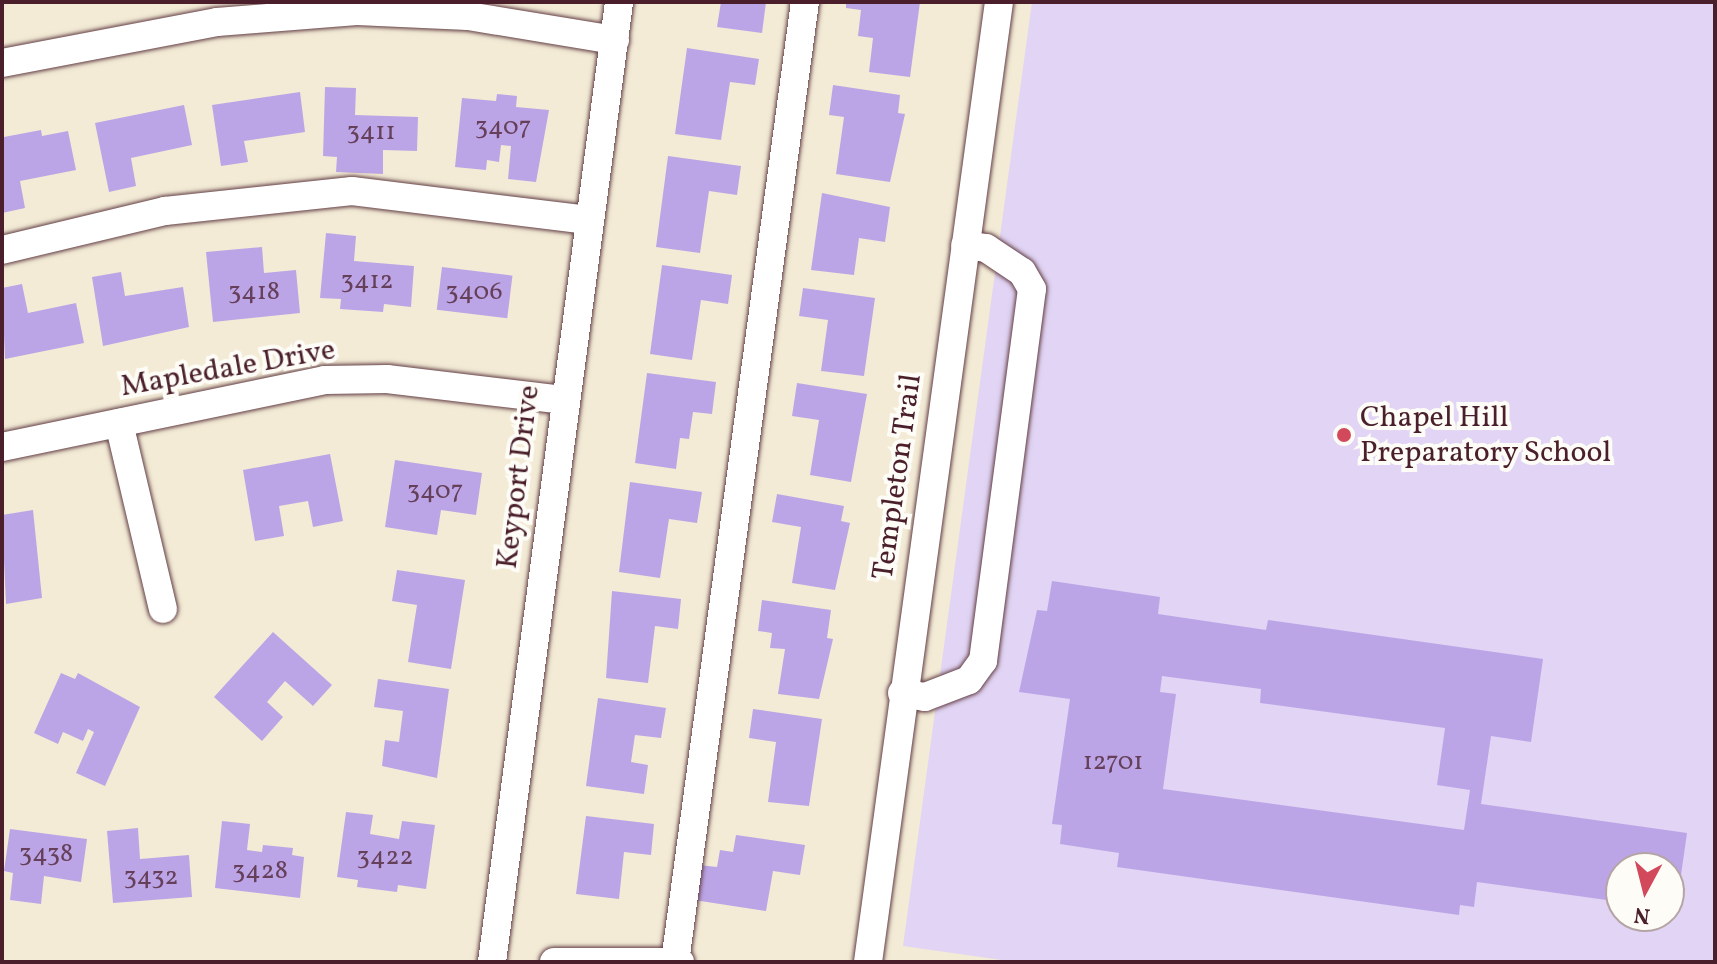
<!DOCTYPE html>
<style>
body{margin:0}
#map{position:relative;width:1717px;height:964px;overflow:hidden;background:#f3ebd6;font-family:Vollkorn,serif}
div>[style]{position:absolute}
.built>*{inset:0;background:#e1d4f4}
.building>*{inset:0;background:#bca5e6;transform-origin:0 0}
.roads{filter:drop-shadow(0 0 2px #633e45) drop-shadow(0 0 2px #633e45)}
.minor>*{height:28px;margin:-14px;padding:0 14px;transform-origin:14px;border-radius:14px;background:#fff}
.dots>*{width:22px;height:22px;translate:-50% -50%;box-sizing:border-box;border:4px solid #fdfcf7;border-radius:50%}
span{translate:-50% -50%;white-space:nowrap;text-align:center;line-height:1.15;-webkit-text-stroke:8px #fdfcf7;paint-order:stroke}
.number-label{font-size:26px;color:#66405a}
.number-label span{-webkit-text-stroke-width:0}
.street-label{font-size:30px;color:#4a1f2b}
.poi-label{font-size:30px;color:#4a1f2b}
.left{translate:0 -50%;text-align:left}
.frame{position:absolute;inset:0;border:4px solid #4a1f2b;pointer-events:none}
.north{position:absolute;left:1605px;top:852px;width:80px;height:80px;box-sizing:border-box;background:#fdfcf7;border:2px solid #b5a4a5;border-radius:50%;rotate:187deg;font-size:22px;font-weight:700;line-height:32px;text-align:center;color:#4a1f2b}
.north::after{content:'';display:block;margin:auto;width:28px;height:36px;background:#d1495b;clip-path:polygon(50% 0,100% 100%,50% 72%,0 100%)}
</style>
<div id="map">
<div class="built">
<div style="clip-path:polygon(evenodd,1032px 2px,1715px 2px,1715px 962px,1016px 962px,903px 946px,1032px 2px,1621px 868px,1669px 868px,1669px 916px,1621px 916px,1621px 868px)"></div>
</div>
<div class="building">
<div style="clip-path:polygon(721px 2px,766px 2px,762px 33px,717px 27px)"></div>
<div style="clip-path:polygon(846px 2px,920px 2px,910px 77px,869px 72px,873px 38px,858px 36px,861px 10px,846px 8px)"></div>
<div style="clip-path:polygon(687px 48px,759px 59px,755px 85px,730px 82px,721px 140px,675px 134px)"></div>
<div style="clip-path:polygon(833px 85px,900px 95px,898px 113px,905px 114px,890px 182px,836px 174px,844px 117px,829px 115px)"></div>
<div style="clip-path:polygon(325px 87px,356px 88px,355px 115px,418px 117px,417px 151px,383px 150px,383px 174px,336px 172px,337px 157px,323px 156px)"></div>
<div style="clip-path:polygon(300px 92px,305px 132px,244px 141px,248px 162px,221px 166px,212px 105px)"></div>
<div style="clip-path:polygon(497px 94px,517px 96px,516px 107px,549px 110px,536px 182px,508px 179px,511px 146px,501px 145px,499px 162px,487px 160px,486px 170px,455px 167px,462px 98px,496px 101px)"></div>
<div style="clip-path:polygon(184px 105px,192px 145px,131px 158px,136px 186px,109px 192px,95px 123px)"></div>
<div style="clip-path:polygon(41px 130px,42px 136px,68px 131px,76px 170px,20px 181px,25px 208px,2px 213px,4px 137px)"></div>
<div style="clip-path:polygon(668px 156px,741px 166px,737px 195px,709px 191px,700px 253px,656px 247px)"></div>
<div style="clip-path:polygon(822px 193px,890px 207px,885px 242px,859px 238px,854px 275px,811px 270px)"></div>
<div style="clip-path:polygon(326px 233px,356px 236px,354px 261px,414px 266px,411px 307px,384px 304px,383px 312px,340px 309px,341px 299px,320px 298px)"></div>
<div style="clip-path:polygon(262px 247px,264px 273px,296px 270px,300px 313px,213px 322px,206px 252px)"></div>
<div style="clip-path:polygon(662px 265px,732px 275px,728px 304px,701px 300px,692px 360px,650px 354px)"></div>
<div style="left:442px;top:267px;width:71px;height:43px;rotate:7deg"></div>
<div style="clip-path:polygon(121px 272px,125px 296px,183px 287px,189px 327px,103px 346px,92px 277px)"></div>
<div style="clip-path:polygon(22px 284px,28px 313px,76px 303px,84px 343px,5px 359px,2px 288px)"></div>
<div style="clip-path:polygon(803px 288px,875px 298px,864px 376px,821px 371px,828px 320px,799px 316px)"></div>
<div style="clip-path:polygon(647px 373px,716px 382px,712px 414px,693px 412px,689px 439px,680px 438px,676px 469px,635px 463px)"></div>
<div style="clip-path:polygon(797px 383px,867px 394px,851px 482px,810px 475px,819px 420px,792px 416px)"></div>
<div style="clip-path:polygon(330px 454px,343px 521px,313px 527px,308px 501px,279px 506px,284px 536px,255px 541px,243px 470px)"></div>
<div style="clip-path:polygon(395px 460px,482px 473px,476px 515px,441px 510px,437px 535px,385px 527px)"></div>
<div style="clip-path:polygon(630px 482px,702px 492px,697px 523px,669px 519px,660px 578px,619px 572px)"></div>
<div style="clip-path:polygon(777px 494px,844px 506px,841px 521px,850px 523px,835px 590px,792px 583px,801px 527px,772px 522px)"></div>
<div style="clip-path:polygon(33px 510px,42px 598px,6px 604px,2px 515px)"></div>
<div style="clip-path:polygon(397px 570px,465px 580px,451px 669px,408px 662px,417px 605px,392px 601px)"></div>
<div style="clip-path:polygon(evenodd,1052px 581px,1160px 597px,1158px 614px,1266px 630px,1268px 620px,1543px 659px,1531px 742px,1491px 736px,1481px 804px,1687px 833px,1676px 910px,1669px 909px,1669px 868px,1621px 868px,1621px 902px,1477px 882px,1474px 907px,1460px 905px,1459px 915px,1117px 867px,1119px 853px,1060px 844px,1062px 825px,1052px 824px,1070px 699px,1019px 692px,1037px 610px,1047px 611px,1052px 581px,1162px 676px,1261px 689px,1260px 703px,1445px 728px,1437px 785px,1470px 790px,1464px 830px,1163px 789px,1176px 694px,1160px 692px,1162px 676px)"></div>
<div style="clip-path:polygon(612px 591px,681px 599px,678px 629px,655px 626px,648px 683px,606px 678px)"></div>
<div style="clip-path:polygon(762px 600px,831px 610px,827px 638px,833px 639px,819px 699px,778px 694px,785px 649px,770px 648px,772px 633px,758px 631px)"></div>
<div style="clip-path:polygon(273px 632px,332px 685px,313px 706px,285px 681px,267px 702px,283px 717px,262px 741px,214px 697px)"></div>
<div style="clip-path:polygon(61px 673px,75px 679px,78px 673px,140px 707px,105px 786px,76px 773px,94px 732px,88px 729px,83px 741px,63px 732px,58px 744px,34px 733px)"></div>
<div style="clip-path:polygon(378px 679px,449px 689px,437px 778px,382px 766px,385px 740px,399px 742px,403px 711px,374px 707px)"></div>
<div style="clip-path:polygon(598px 698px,666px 708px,661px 738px,635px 735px,631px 762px,648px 765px,644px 794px,586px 786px)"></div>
<div style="clip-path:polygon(753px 709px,822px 719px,809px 806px,768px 802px,776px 742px,749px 738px)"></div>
<div style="clip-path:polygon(346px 812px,373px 815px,370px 834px,399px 839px,402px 821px,435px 825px,426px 889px,398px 885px,397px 892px,357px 887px,358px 880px,337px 877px)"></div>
<div style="clip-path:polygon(586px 816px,654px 824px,651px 855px,624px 852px,619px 899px,576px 894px)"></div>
<div style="clip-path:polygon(222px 821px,250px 824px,247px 850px,262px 852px,263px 845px,293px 848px,292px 855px,304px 857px,300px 898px,215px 888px)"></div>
<div style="clip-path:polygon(138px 828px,140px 859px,189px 855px,192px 897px,113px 903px,107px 831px)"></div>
<div style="clip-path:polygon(10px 829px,87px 839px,81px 882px,44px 876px,41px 904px,10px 900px,13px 873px,4px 871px)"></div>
<div style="clip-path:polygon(736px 835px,805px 845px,800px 875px,773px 871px,766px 911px,694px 900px,699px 865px,717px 867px,720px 850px,733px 852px)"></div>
</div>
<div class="roads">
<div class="minor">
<div style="left:2px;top:63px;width:219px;rotate:-10.8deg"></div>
<div style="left:217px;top:22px;width:140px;rotate:-4.5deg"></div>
<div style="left:357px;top:11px;width:111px;rotate:2.6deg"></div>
<div style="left:468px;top:16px;width:149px;rotate:9.3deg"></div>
<div style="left:2px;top:250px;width:168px;rotate:-13.5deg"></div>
<div style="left:165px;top:211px;width:188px;rotate:-6.1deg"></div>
<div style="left:352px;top:191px;width:238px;rotate:7deg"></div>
<div style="left:119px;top:423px;width:191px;rotate:76.7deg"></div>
<div style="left:2px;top:447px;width:330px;rotate:-11.7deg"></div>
<div style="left:325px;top:380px;width:62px;rotate:-0.9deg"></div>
<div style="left:387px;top:379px;width:177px;rotate:6.8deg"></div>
<div style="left:902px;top:693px;width:23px;rotate:10deg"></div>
<div style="left:925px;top:697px;width:47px;rotate:-21.1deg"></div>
<div style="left:969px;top:680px;width:24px;rotate:-54deg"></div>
<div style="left:983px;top:661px;width:375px;rotate:-82.5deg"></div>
<div style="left:1032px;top:289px;width:20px;rotate:-120deg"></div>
<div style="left:1022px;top:272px;width:43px;rotate:-146.3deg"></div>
<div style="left:986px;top:248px;width:21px;rotate:-172deg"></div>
<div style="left:492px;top:962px;width:968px;rotate:-82.46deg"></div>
<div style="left:554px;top:962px;width:126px"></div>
<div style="left:675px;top:962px;width:969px;rotate:-82.29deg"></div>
<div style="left:868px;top:962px;width:969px;rotate:-82.23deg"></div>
</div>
</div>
<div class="dots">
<div style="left:1344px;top:435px;background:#d1495b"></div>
</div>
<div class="number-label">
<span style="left:503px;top:128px">3407</span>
<span style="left:371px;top:133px">3411</span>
<span style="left:367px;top:282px">3412</span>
<span style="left:254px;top:293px">3418</span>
<span style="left:474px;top:293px">3406</span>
<span style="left:435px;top:492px">3407</span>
<span style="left:1113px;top:763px">12701</span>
<span style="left:46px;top:855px">3438</span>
<span style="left:385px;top:858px">3422</span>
<span style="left:260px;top:872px">3428</span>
<span style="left:151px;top:878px">3432</span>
</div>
<div class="street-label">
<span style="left:228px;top:369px;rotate:-10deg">Mapledale Drive</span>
<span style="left:519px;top:477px;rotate:-83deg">Keyport Drive</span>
<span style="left:898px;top:477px;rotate:-82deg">Templeton Trail</span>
</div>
<div class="poi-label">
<span class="left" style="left:1360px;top:435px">Chapel Hill<br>Preparatory School</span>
</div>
<div class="frame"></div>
<div class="north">N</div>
</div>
